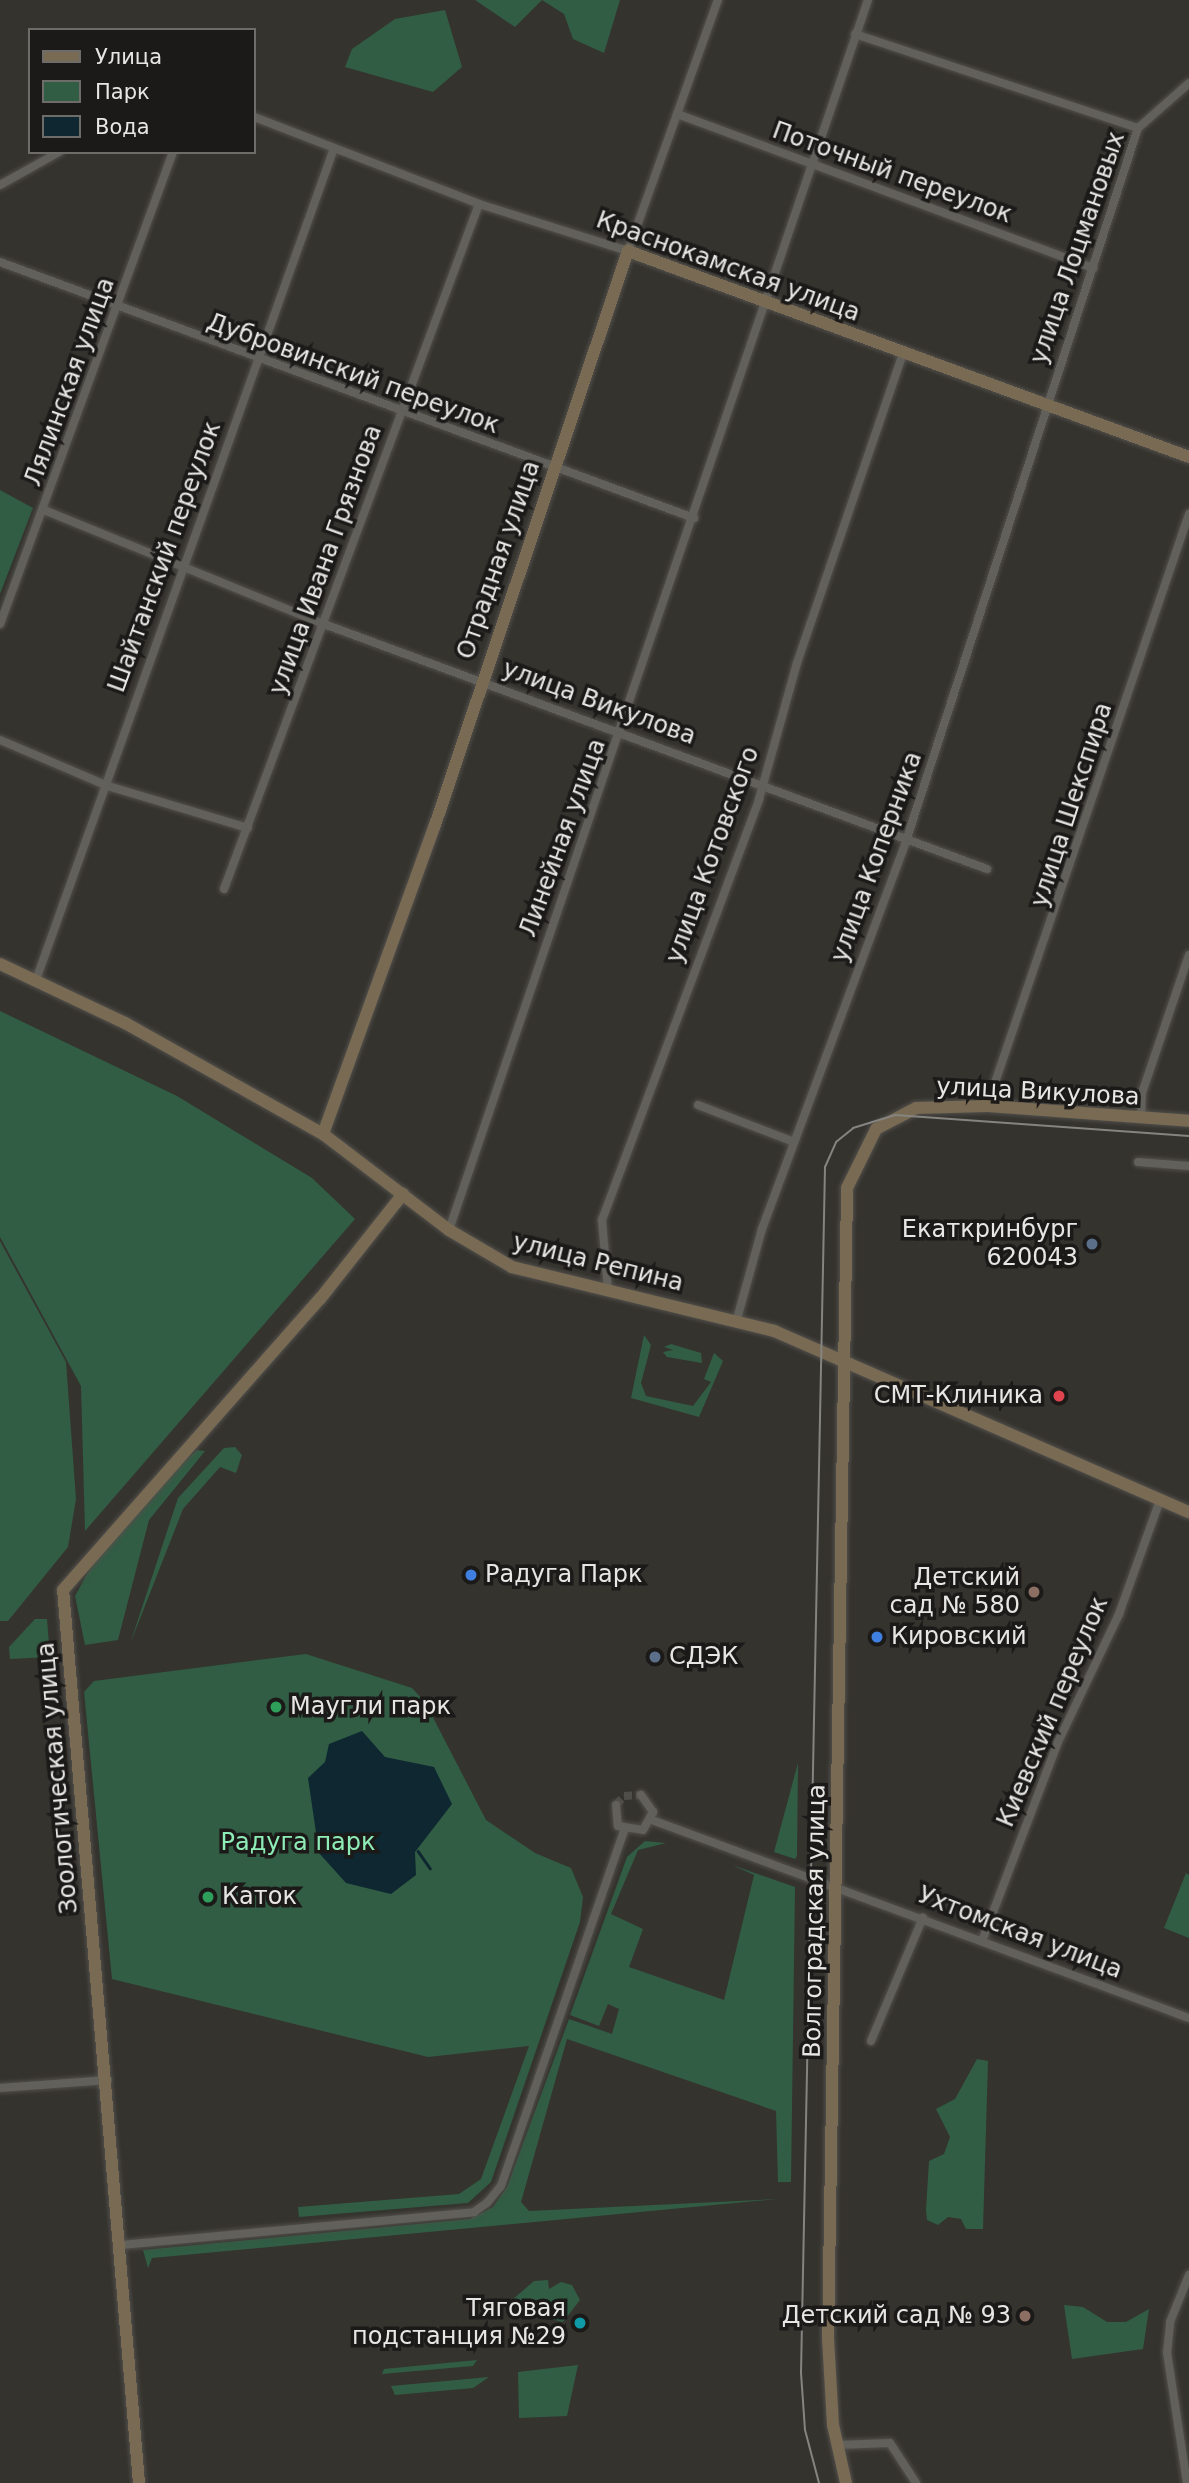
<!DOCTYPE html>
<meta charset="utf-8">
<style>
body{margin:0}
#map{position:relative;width:1189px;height:2483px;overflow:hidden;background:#35332e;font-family:"DejaVu Sans",sans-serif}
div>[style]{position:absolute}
.green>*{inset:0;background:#315d44}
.water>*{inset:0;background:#0e2731}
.stream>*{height:2.5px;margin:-1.25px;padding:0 1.25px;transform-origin:1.25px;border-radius:1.25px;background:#0e2731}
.street-tunnel>*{height:8px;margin-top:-4px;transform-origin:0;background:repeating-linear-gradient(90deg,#504e49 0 8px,transparent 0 12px)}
.roads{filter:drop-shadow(0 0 2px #514f4b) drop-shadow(0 0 2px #514f4b)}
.street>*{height:8px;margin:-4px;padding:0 4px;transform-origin:4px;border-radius:4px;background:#62605b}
.secondary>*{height:12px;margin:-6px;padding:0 6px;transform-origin:6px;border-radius:6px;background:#786a53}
.tram>*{height:2px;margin:-1px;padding:0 1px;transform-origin:1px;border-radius:1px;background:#858480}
.dots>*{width:19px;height:19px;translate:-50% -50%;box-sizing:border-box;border:4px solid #1b1a18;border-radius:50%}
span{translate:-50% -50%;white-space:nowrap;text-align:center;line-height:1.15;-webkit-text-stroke:7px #1b1a18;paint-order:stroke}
.street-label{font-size:24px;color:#e7e6e3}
.poi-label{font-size:24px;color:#e7e6e3}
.right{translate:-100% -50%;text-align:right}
.left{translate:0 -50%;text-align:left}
.park-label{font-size:24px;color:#8eedb7}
.legend{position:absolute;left:28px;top:28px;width:228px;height:126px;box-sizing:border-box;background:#1b1a18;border:2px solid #6d6c69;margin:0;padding:9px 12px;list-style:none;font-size:21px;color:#e7e6e3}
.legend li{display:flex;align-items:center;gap:14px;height:35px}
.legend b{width:35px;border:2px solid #6d6c69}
</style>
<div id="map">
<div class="green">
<div style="clip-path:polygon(475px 0,542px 0,515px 27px)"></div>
<div style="clip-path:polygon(542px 0,620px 0,604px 53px,573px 39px,564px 14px)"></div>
<div style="clip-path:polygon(445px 10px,462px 67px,433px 92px,345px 67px,352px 49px,395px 19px)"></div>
<div style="clip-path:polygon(0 490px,33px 508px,0 594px)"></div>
<div style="clip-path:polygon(0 1011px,177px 1096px,312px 1178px,355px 1219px,85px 1531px,81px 1386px,0 1237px)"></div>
<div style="clip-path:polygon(0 1241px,66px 1362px,76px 1499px,68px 1547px,8px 1621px,0 1621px)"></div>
<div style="clip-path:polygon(644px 1335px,651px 1345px,641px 1383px,646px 1396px,693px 1406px,711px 1382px,704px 1379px,714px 1353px,723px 1361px,699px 1417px,631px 1398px)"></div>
<div style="clip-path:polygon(671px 1344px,701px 1353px,702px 1363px,667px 1357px,663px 1352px,673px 1350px,664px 1347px)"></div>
<div style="clip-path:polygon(235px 1447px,242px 1455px,236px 1473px,220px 1467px,183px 1509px,130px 1644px,178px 1498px,224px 1448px)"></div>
<div style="clip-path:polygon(197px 1450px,205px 1451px,149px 1520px,118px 1640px,85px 1645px,75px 1596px,88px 1572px,145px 1497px)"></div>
<div style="clip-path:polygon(35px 1619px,47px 1619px,50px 1657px,10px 1659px,9px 1647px)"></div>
<div style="clip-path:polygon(306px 1654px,412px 1688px,425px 1702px,486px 1820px,535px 1853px,571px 1868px,583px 1897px,580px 1922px,491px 2182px,468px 2203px,299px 2217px,298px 2207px,459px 2194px,481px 2179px,529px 2046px,428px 2057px,112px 1979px,84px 1692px,94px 1681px)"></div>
<div style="clip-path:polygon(798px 1763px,797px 1856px,795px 1859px,774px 1852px)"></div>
<div style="clip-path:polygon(645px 1841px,666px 1843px,638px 1850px,611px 1914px,643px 1929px,629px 1967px,724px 2000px,754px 1875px,732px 1865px,795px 1887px,791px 2182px,778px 2182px,776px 2111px,567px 2039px,521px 2202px,529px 2211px,778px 2199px,152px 2258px,148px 2268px,143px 2250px,470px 2219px,493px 2207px,507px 2187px,569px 2019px,612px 2034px,619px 2009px,608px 2004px,599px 2026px,570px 2015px,627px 1857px)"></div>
<div style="clip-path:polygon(1186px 1873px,1189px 1875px,1189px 1938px,1164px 1928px)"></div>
<div style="clip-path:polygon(977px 2059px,988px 2061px,983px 2229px,966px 2229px,961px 2219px,948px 2217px,938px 2225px,927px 2220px,926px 2210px,929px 2161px,944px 2154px,950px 2137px,936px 2109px,955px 2099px)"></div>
<div style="clip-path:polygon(548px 2280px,549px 2289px,561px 2282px,572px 2285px,580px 2300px,563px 2322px,551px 2319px,548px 2304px,511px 2301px,534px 2281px)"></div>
<div style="clip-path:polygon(1064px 2305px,1083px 2307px,1107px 2322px,1126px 2322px,1149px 2309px,1143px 2349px,1072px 2359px)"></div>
<div style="clip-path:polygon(477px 2360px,473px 2366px,382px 2374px,384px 2369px)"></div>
<div style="clip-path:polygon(578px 2365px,567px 2416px,519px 2418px,518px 2372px)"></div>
<div style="clip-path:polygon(489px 2377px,473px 2388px,395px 2395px,391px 2386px)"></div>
</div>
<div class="water">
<div style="clip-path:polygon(362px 1731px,385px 1757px,434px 1767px,452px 1804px,415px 1852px,416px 1875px,391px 1894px,346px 1883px,319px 1853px,308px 1778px,325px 1762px,329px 1744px)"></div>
</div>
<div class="stream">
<div style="left:418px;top:1851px;width:21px;rotate:55deg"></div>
</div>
<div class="street-tunnel">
<div style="left:616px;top:1805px;width:12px;rotate:-48deg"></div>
<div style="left:624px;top:1796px;width:17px;rotate:-3deg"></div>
</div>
<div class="roads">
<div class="street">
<div style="left:855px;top:34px;width:298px;rotate:18.4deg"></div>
<div style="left:677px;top:114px;width:444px;rotate:20.3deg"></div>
<div style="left:254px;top:117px;width:241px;rotate:21.1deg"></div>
<div style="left:479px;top:204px;width:156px;rotate:17.5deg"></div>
<div style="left:628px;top:251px;width:267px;rotate:-70.3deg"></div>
<div style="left:0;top:185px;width:68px;rotate:-29.2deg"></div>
<div style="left:0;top:262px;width:740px;rotate:20.25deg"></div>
<div style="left:44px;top:510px;width:302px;rotate:22.2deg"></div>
<div style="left:324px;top:624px;width:707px;rotate:20.28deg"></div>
<div style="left:0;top:624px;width:503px;rotate:-69.87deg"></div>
<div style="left:0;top:740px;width:117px;rotate:23.1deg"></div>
<div style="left:108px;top:786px;width:146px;rotate:16.7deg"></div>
<div style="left:224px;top:889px;width:731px;rotate:-69.58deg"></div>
<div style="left:36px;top:980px;width:884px;rotate:-70.29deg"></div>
<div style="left:698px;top:1105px;width:103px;rotate:21.1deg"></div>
<div style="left:987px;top:1106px;width:626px;rotate:-71.16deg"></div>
<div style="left:1141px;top:1119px;width:26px;rotate:-88deg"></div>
<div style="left:1142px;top:1093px;width:146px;rotate:-71.2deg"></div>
<div style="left:1138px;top:1162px;width:51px;rotate:4.5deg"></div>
<div style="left:449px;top:1230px;width:1299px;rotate:-71.19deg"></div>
<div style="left:608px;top:1291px;width:71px;rotate:-94.8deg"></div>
<div style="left:602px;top:1220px;width:449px;rotate:-69.5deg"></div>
<div style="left:759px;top:799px;width:141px;rotate:-74.4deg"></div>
<div style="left:797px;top:663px;width:328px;rotate:-71.1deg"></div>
<div style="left:737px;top:1319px;width:93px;rotate:-74.5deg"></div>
<div style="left:762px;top:1229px;width:414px;rotate:-69.6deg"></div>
<div style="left:906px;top:841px;width:750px;rotate:-71.98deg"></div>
<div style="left:1138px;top:128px;width:68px;rotate:-41.4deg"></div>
<div style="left:616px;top:1805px;width:21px;rotate:85deg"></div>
<div style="left:618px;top:1826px;width:25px;rotate:9deg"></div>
<div style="left:643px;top:1830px;width:21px;rotate:-61deg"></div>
<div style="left:653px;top:1812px;width:21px;rotate:-125deg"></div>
<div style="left:652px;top:1820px;width:572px;rotate:20.24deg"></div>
<div style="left:982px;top:1941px;width:213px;rotate:-69.1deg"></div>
<div style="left:1058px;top:1742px;width:142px;rotate:-64.5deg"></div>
<div style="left:1119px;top:1614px;width:121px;rotate:-70.2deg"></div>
<div style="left:871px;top:2041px;width:134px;rotate:-67.2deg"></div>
<div style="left:0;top:2088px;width:108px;rotate:-4.2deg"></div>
<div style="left:121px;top:2245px;width:355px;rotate:-5.3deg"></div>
<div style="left:474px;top:2212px;width:16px;rotate:-35deg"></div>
<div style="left:487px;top:2203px;width:22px;rotate:-51deg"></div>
<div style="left:501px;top:2186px;width:377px;rotate:-70.9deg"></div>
<div style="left:836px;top:2445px;width:54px;rotate:-2.1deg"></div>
<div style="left:890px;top:2443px;width:48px;rotate:57deg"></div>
<div style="left:1187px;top:2483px;width:132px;rotate:-98.7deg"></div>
<div style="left:1167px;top:2353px;width:31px;rotate:-84deg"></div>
<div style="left:1170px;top:2322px;width:51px;rotate:-68deg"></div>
</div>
<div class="secondary">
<div style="left:0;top:964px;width:138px;rotate:25.3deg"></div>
<div style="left:125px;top:1023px;width:227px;rotate:29.3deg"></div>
<div style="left:323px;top:1134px;width:158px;rotate:37.3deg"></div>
<div style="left:449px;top:1230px;width:73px;rotate:30.4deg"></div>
<div style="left:512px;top:1267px;width:270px;rotate:13.7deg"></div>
<div style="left:774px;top:1331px;width:453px;rotate:23.6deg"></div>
<div style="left:323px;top:1134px;width:329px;rotate:-70.1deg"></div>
<div style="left:435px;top:825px;width:606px;rotate:-71.42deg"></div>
<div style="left:628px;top:251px;width:598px;rotate:20.16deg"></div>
<div style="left:139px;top:2483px;width:896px;rotate:-94.86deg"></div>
<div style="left:63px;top:1590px;width:388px;rotate:-48.6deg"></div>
<div style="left:320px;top:1299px;width:134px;rotate:-51.7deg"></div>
<div style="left:846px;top:2483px;width:59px;rotate:-102.6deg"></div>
<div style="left:833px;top:2425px;width:87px;rotate:-93.3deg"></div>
<div style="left:828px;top:2338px;width:1150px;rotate:-89.05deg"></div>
<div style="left:847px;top:1188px;width:66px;rotate:-63.8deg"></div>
<div style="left:876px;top:1129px;width:45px;rotate:-27.7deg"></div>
<div style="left:916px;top:1108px;width:71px;rotate:-1.6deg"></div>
<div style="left:987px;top:1106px;width:203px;rotate:4.2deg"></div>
</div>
</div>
<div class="tram">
<div style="left:819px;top:2483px;width:55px;rotate:-104.8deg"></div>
<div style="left:805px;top:2430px;width:57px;rotate:-94deg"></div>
<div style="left:801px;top:2373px;width:1206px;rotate:-88.86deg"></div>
<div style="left:825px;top:1167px;width:27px;rotate:-66deg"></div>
<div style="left:836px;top:1142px;width:22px;rotate:-39deg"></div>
<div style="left:853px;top:1128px;width:44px;rotate:-17.2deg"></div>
<div style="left:895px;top:1115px;width:295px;rotate:4.1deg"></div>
</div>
<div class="dots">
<div style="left:1092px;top:1244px;background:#5c6f8a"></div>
<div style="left:1059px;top:1396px;background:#e0444e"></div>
<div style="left:471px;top:1575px;background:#3f7fe0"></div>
<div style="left:1034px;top:1592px;background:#8d6e63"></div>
<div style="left:877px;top:1637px;background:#3f7fe0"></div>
<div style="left:655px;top:1657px;background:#5c6f8a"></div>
<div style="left:276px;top:1707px;background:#2e9e5b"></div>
<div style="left:208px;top:1897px;background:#2e9e5b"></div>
<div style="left:1025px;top:2316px;background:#8d6e63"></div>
<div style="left:580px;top:2323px;background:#0f9aa8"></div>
</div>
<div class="street-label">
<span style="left:892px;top:173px;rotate:20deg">Поточный переулок</span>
<span style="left:1078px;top:248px;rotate:-71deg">улица Лоцмановых</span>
<span style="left:728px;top:267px;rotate:20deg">Краснокамская улица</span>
<span style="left:353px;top:374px;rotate:20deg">Дубровинский переулок</span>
<span style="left:70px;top:382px;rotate:-70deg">Лялинская улица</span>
<span style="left:165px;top:557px;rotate:-70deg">Шайтанский переулок</span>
<span style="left:326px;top:560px;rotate:-70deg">улица Ивана Грязнова</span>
<span style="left:499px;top:560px;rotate:-71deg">Отрадная улица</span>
<span style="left:599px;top:703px;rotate:20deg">улица Викулова</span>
<span style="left:1072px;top:805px;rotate:-72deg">улица Шекспира</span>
<span style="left:563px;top:838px;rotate:-70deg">Линейная улица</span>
<span style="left:713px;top:855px;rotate:-70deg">улица Котовского</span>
<span style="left:877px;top:857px;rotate:-70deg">улица Коперника</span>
<span style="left:1038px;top:1092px;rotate:3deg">улица Викулова</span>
<span style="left:598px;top:1263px;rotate:14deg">улица Репина</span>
<span style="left:1053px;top:1712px;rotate:-67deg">Киевский переулок</span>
<span style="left:58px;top:1778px;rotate:-95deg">Зоологическая улица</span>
<span style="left:815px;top:1921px;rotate:-89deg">Волгоградская улица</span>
<span style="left:1020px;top:1933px;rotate:21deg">Ухтомская улица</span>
</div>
<div class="poi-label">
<span class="right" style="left:1078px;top:1244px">Екаткринбург<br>620043</span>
<span class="right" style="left:1043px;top:1396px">СМТ-Клиника</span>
<span class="left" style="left:485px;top:1575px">Радуга Парк</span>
<span class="right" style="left:1020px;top:1592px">Детский<br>сад № 580</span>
<span class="left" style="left:891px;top:1637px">Кировский</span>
<span class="left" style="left:669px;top:1657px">СДЭК</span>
<span class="left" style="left:290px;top:1707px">Маугли парк</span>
<span class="left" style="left:222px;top:1897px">Каток</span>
<span class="right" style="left:566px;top:2323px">Тяговая<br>подстанция №29</span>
<span class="right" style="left:1011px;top:2316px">Детский сад № 93</span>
</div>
<div class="park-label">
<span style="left:298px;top:1843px">Радуга парк</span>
</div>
<ul class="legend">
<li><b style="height:9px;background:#786a53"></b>Улица</li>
<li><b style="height:19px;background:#315d44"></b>Парк</li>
<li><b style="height:19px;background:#0e2731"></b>Вода</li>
</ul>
</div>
